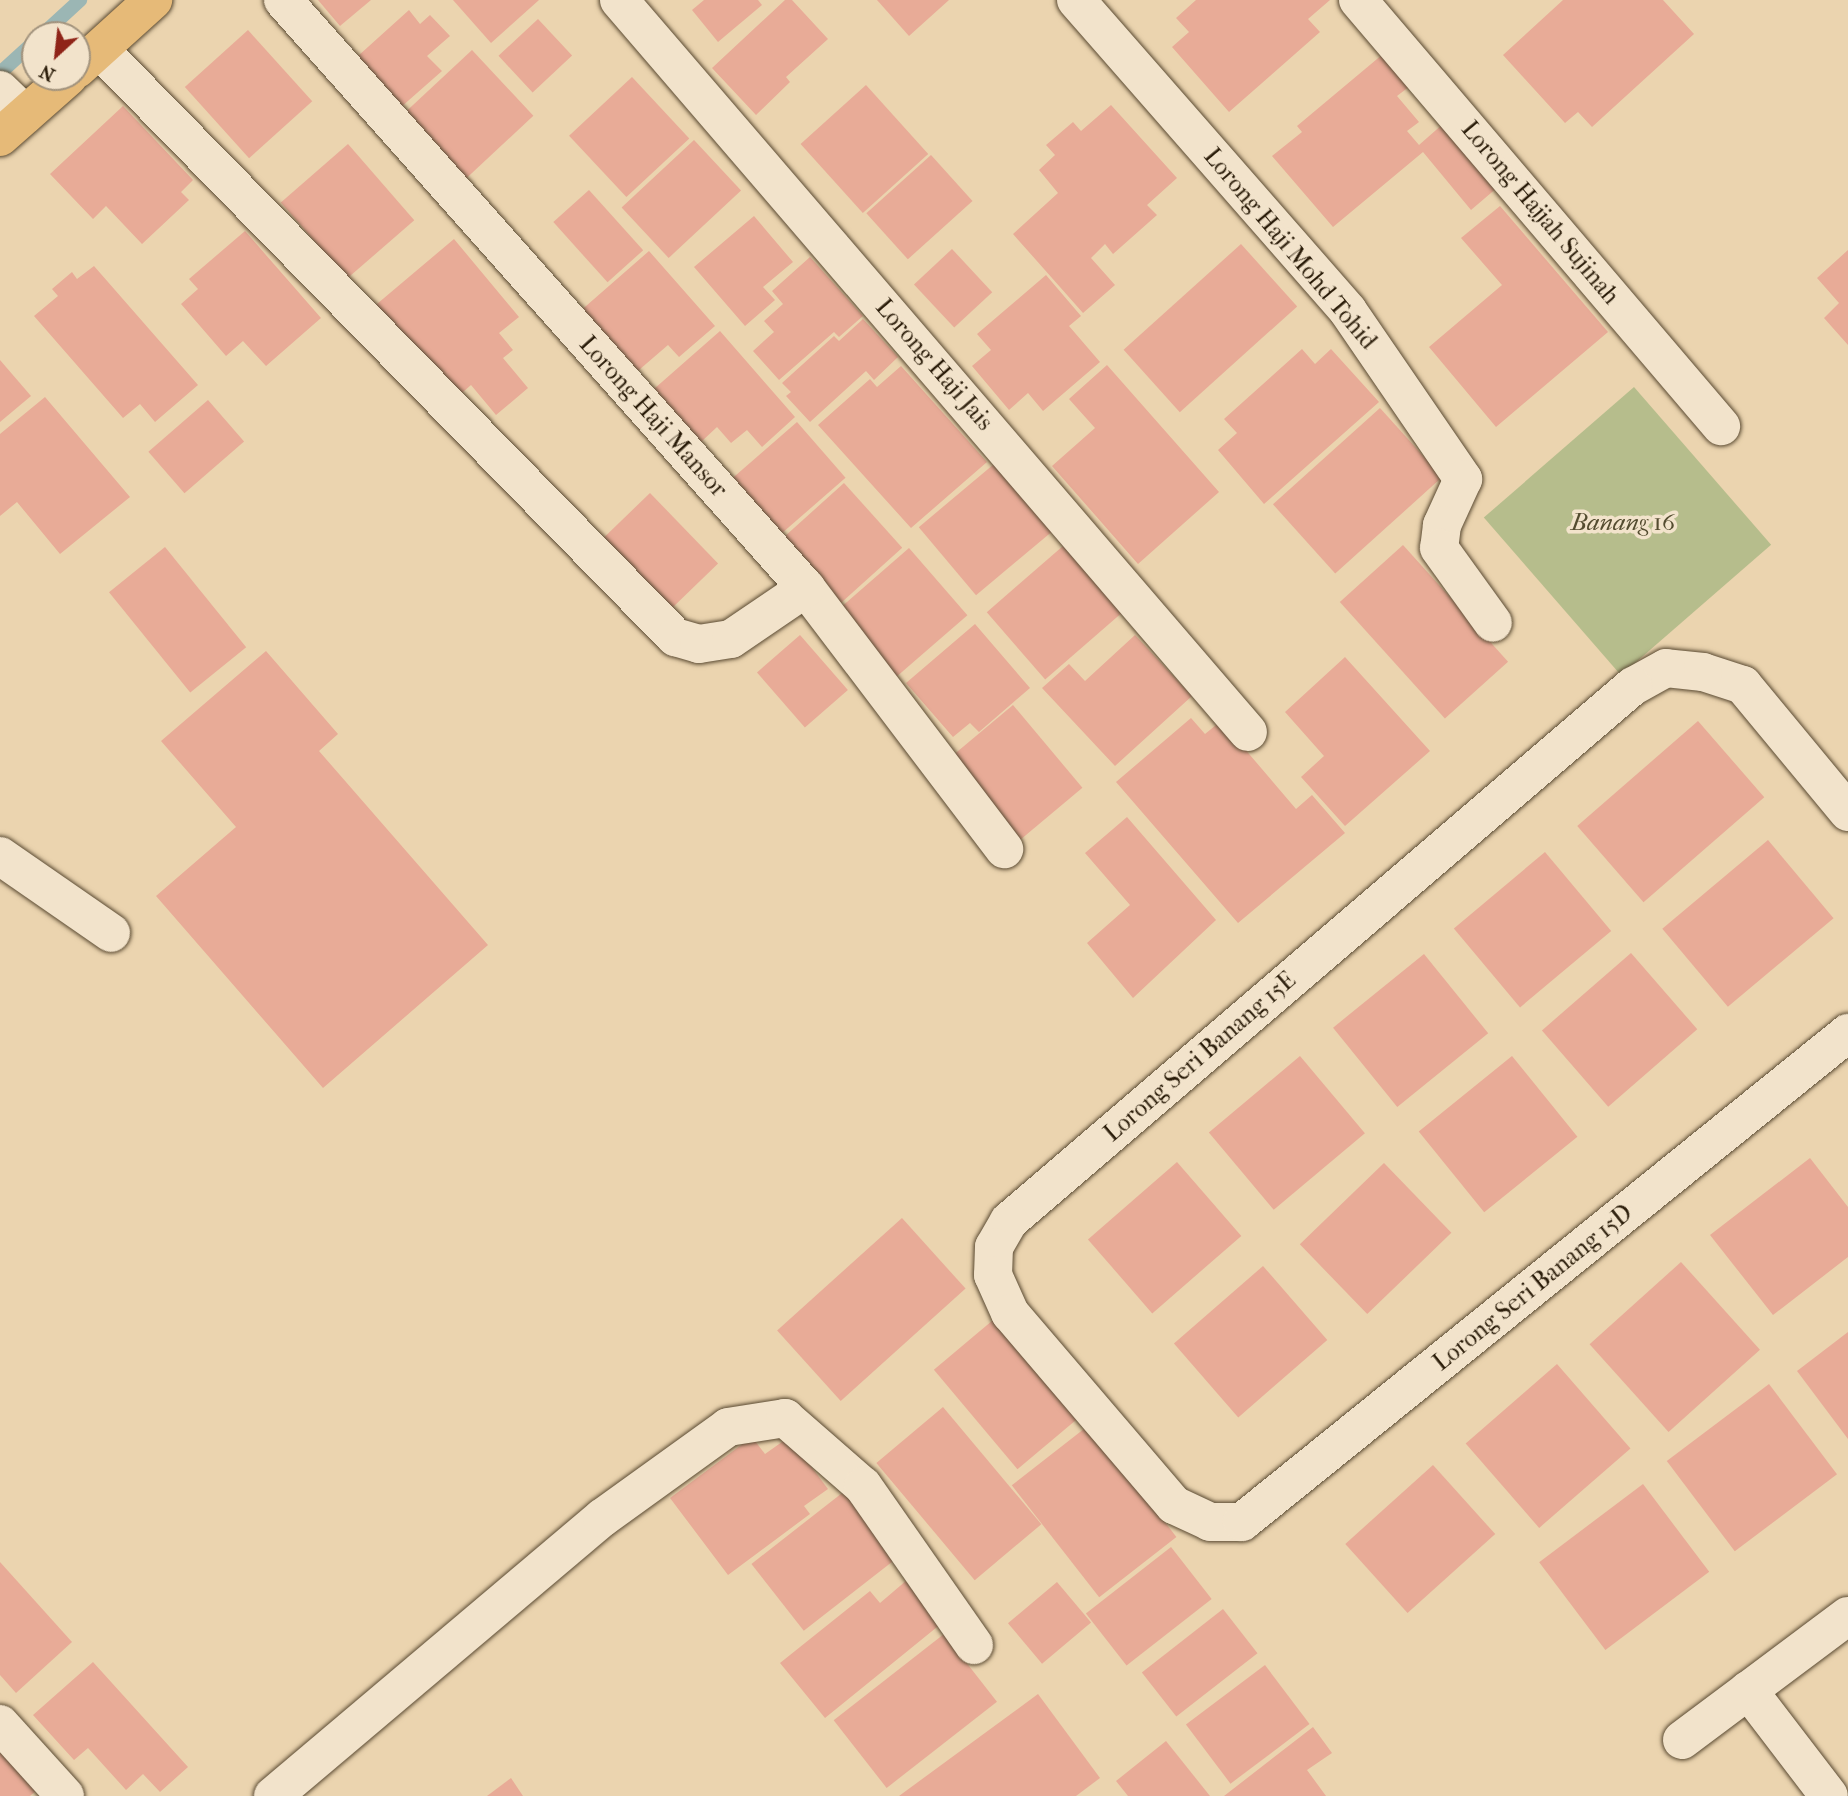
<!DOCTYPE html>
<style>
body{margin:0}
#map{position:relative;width:1848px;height:1796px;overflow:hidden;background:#ebd4af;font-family:"IM FELL French Canon",serif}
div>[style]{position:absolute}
.green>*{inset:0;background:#b6bd8c;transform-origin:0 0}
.stream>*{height:14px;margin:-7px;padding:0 7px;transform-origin:7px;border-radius:7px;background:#9bb6b4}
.building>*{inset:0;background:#e8ab97;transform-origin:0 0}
.roads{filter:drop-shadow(0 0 2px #5a4a32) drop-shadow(0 0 2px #5a4a32)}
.minor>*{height:38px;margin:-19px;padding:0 19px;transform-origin:19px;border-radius:19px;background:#f2e3cb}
.major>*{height:38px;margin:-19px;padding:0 19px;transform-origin:19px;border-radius:19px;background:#e6ba78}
span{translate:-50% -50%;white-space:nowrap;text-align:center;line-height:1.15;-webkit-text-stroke:7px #f2e3cb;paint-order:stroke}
.street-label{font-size:24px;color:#2a1c09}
.park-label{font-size:24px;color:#544c30;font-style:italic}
.north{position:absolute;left:21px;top:21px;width:70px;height:70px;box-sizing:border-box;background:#f2e3cb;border:2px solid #a2937d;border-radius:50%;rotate:207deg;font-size:19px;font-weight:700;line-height:28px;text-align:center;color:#2a1c09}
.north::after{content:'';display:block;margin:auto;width:24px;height:32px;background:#8f2418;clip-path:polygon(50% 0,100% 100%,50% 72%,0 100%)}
</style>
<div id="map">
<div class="green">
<div style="left:1634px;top:387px;width:209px;height:199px;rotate:49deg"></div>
</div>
<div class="stream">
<div style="left:42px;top:35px;width:52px;rotate:-42.6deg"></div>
<div style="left:0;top:73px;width:47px;rotate:-42.4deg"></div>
</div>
<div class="building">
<div style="clip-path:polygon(318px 0,371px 0,340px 26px)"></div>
<div style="clip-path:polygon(453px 0,539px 0,491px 43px)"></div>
<div style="clip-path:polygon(704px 0,758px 0,762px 5px,718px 42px,692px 10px)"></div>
<div style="clip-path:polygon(785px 0,792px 0,828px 39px,786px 77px,790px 82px,756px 115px,712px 68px)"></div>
<div style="clip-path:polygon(877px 0,949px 0,909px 36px)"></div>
<div style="clip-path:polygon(1196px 0,1330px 0,1308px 19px,1320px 32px,1229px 112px,1172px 47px,1189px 32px,1176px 18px)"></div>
<div style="clip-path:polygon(1563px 0,1663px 0,1694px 34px,1592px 127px,1578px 112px,1565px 123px,1503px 55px)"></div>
<div style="clip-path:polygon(409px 10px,420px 24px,430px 15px,450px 36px,427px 56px,442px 71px,392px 115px,348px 65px)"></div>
<div style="left:538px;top:19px;width:50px;height:54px;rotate:47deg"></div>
<div style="left:248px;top:30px;width:96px;height:85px;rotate:48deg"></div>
<div style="left:472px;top:50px;width:90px;height:103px;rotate:47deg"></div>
<div style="clip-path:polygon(1383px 54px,1410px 86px,1397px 96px,1419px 122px,1407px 131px,1419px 145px,1444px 123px,1498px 187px,1471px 210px,1423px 152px,1333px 227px,1272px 156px,1302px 132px,1297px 126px)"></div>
<div style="left:632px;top:77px;width:84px;height:86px;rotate:47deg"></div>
<div style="left:866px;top:85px;width:93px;height:88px;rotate:48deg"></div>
<div style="clip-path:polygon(1111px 105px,1177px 178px,1147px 205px,1157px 215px,1113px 254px,1105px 244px,1091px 258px,1115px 285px,1083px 313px,1013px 234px,1058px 193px,1039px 170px,1055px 155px,1046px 145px,1073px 122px,1081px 131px)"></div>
<div style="clip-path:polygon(123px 106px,193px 180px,181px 192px,189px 200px,142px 244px,106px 206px,93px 219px,50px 174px)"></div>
<div style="left:694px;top:140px;width:69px;height:99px;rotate:47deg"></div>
<div style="left:348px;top:144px;width:101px;height:89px;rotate:49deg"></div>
<div style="left:931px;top:155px;width:62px;height:87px;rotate:48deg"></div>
<div style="left:589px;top:190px;width:81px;height:48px;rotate:48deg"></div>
<div style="clip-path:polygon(1500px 206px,1608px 332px,1496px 427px,1429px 347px,1502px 285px,1461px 238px)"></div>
<div style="clip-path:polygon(754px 216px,793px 262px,763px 287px,775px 300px,745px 326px,694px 267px)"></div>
<div style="clip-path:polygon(245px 231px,321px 318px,266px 366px,243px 341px,226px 356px,181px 304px,198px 289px,189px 279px)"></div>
<div style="clip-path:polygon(454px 239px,519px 317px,499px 333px,513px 350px,503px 358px,528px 388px,496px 415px,471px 385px,456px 398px,371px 309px)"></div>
<div style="left:1241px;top:244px;width:84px;height:158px;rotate:48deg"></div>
<div style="left:952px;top:249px;width:59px;height:52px;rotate:47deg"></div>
<div style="clip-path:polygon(1848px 250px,1848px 345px,1824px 318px,1839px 303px,1817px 278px)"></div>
<div style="clip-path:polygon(649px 251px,715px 326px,679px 357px,668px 345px,625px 382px,570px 320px)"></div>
<div style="clip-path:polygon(810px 257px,863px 316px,839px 337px,834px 332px,779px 380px,753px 351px,774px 332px,764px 321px,783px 304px,772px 291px)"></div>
<div style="clip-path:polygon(94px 266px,198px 385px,155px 422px,140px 404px,123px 418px,34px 316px,58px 296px,52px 289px,72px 272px,77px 279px)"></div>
<div style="clip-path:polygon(1046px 275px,1081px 316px,1069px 326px,1100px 362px,1043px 411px,1028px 393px,1009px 410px,972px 366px,991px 350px,977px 334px)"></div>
<div style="clip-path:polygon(863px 319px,898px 357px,874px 380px,866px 371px,810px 422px,786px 396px,791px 392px,782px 383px,834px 336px,839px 341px)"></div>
<div style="clip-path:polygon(720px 331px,795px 417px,762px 447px,747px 430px,731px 443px,717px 427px,701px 442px,646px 396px)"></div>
<div style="clip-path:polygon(1302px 349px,1315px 364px,1331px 349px,1379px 402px,1264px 504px,1218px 450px,1237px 433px,1224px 419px)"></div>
<div style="clip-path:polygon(0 360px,31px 396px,0 422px)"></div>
<div style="clip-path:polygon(1107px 365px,1219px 492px,1138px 564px,1052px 466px,1095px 428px,1069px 399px)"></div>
<div style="clip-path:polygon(901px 366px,987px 462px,911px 528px,818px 425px,870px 379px,877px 387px)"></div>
<div style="clip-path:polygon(45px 397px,130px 497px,60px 554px,17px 502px,0 516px,0 434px)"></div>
<div style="left:208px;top:400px;width:55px;height:79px;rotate:49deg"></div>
<div style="left:1380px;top:408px;width:93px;height:144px;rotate:48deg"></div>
<div style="left:797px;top:422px;width:74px;height:99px;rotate:49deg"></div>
<div style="left:1000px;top:459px;width:89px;height:106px;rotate:50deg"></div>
<div style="left:844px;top:483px;width:87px;height:93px;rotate:48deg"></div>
<div style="left:650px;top:493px;width:98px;height:78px;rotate:46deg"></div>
<div style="left:1403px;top:545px;width:157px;height:85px;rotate:48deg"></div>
<div style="left:1063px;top:546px;width:89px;height:101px;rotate:49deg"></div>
<div style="left:165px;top:547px;width:129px;height:72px;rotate:51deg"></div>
<div style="left:909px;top:548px;width:89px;height:94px;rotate:49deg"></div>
<div style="clip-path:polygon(975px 624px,1030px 688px,979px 732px,970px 723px,953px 737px,906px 683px)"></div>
<div style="left:800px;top:635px;width:73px;height:57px;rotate:49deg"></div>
<div style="clip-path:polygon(1135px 635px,1192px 696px,1115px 766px,1042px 688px,1069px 664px,1085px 681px)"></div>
<div style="clip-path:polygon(266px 651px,338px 734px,319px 751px,488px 945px,323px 1088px,156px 896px,236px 827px,161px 741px)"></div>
<div style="clip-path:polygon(1345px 657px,1430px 751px,1345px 826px,1301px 777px,1324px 756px,1285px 712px)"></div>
<div style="left:1013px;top:705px;width:108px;height:83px;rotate:50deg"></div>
<div style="clip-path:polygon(1191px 718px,1205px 734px,1221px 721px,1296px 809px,1312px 795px,1345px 833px,1238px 923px,1116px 782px)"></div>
<div style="left:1698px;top:721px;width:101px;height:160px;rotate:49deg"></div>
<div style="clip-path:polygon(1127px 817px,1216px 920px,1133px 998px,1087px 943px,1130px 905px,1085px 853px)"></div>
<div style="left:1768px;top:840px;width:102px;height:138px;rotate:50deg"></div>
<div style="left:1545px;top:852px;width:103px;height:119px;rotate:50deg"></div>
<div style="left:1631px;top:953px;width:101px;height:118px;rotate:49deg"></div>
<div style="left:1424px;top:954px;width:102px;height:117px;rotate:51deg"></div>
<div style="left:1300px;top:1056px;width:101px;height:119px;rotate:50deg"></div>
<div style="left:1512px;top:1056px;width:104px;height:120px;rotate:51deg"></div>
<div style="clip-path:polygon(1810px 1158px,1848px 1207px,1848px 1257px,1773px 1315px,1710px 1235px)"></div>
<div style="left:1177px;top:1162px;width:98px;height:118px;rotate:49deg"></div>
<div style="left:1384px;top:1163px;width:97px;height:117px;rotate:46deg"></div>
<div style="left:902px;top:1218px;width:95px;height:168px;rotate:48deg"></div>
<div style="left:1681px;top:1262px;width:118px;height:123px;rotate:48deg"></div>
<div style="left:1263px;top:1266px;width:98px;height:118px;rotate:49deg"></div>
<div style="left:999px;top:1315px;width:130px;height:85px;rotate:50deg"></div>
<div style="clip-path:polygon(1848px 1332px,1848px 1439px,1797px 1371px)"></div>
<div style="left:1557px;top:1364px;width:112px;height:121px;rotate:49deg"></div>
<div style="left:1769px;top:1384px;width:113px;height:128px;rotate:53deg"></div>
<div style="left:943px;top:1407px;width:153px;height:87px;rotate:50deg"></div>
<div style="left:1089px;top:1425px;width:142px;height:98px;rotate:52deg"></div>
<div style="clip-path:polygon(752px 1437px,765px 1454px,789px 1437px,828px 1489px,804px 1506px,810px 1514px,728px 1575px,670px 1498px)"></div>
<div style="left:1433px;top:1465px;width:93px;height:118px;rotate:48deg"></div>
<div style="left:1643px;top:1484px;width:110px;height:130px;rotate:53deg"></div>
<div style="left:846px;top:1490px;width:85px;height:120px;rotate:52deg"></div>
<div style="left:1171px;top:1547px;width:66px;height:108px;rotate:52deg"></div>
<div style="clip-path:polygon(0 1562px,72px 1642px,16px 1693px,0 1675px)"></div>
<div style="clip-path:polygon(907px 1580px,942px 1623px,825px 1718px,780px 1663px,870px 1591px,880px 1603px)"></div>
<div style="left:1057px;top:1582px;width:53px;height:64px;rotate:50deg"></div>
<div style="left:1223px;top:1609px;width:56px;height:103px;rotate:52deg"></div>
<div style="left:944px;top:1634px;width:86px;height:140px;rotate:52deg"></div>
<div style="clip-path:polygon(93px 1662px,188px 1767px,160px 1792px,143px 1774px,126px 1790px,88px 1748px,74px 1760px,33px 1715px)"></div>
<div style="left:1265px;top:1665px;width:74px;height:99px;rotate:53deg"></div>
<div style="clip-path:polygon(1038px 1694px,1100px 1778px,1076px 1796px,899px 1796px)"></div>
<div style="clip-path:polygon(0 1721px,50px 1779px,30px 1796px,0 1796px)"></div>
<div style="clip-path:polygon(1313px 1727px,1332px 1753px,1307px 1770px,1326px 1796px,1224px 1796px)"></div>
<div style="clip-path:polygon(1166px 1741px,1210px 1796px,1128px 1796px,1116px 1781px)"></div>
<div style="clip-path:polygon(511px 1778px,523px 1796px,487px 1796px)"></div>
</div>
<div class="roads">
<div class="minor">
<div style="left:283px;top:0;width:787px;rotate:48.35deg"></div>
<div style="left:806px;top:588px;width:328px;rotate:52.8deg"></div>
<div style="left:619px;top:0;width:965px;rotate:49.33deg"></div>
<div style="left:1076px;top:0;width:413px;rotate:48.8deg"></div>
<div style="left:1348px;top:311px;width:204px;rotate:55.6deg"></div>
<div style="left:1463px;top:479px;width:51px;rotate:114.5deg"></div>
<div style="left:1442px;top:525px;width:23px;rotate:97deg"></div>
<div style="left:1439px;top:548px;width:92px;rotate:54.2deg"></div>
<div style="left:1358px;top:0;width:560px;rotate:49.57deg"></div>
<div style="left:100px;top:50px;width:822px;rotate:45.59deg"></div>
<div style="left:675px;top:637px;width:25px;rotate:16deg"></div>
<div style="left:699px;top:644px;width:32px;rotate:-9deg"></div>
<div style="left:731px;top:639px;width:91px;rotate:-34.2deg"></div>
<div style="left:0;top:90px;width:35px;rotate:44deg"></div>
<div style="left:1848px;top:812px;width:165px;rotate:-129.6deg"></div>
<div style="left:1743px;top:685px;width:42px;rotate:-162deg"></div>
<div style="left:1703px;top:672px;width:37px;rotate:-174deg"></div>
<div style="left:1666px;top:668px;width:38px;rotate:151deg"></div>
<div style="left:1633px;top:686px;width:822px;rotate:139.39deg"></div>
<div style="left:1009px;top:1221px;width:30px;rotate:120deg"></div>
<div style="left:994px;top:1247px;width:28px;rotate:92deg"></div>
<div style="left:993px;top:1275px;width:42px;rotate:65.9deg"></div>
<div style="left:1010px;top:1313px;width:253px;rotate:49.5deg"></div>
<div style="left:1174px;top:1505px;width:40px;rotate:25deg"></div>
<div style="left:1210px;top:1522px;width:32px"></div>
<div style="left:1242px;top:1522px;width:779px;rotate:-38.9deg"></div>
<div style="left:0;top:856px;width:135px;rotate:34.7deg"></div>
<div style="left:1748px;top:1690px;width:133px;rotate:52.6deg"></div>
<div style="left:0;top:1724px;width:97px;rotate:47.9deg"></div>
<div style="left:1682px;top:1740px;width:207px;rotate:-36.8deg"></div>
<div style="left:273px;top:1796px;width:431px;rotate:-40.2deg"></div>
<div style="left:602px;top:1518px;width:155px;rotate:-35.8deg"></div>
<div style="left:728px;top:1427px;width:58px;rotate:-9deg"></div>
<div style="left:785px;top:1418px;width:103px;rotate:41.1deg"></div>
<div style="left:863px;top:1486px;width:194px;rotate:55.1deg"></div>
</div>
<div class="major">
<div style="left:77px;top:69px;width:103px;rotate:-42.2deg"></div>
<div style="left:0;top:137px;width:91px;rotate:-41.4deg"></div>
</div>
</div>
<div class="street-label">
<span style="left:1540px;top:213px;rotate:50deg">Lorong Hajjah Sujinah</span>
<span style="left:1290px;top:249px;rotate:50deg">Lorong Haji Mohd Tohid</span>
<span style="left:934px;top:365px;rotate:49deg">Lorong Haji Jais</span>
<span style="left:653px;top:417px;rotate:48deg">Lorong Haji Mansor</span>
<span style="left:1200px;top:1057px;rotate:-41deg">Lorong Seri Banang 15E</span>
<span style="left:1533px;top:1288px;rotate:-39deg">Lorong Seri Banang 15D</span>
</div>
<div class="park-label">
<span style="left:1623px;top:523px">Banang 16</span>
</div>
<div class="north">N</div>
</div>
